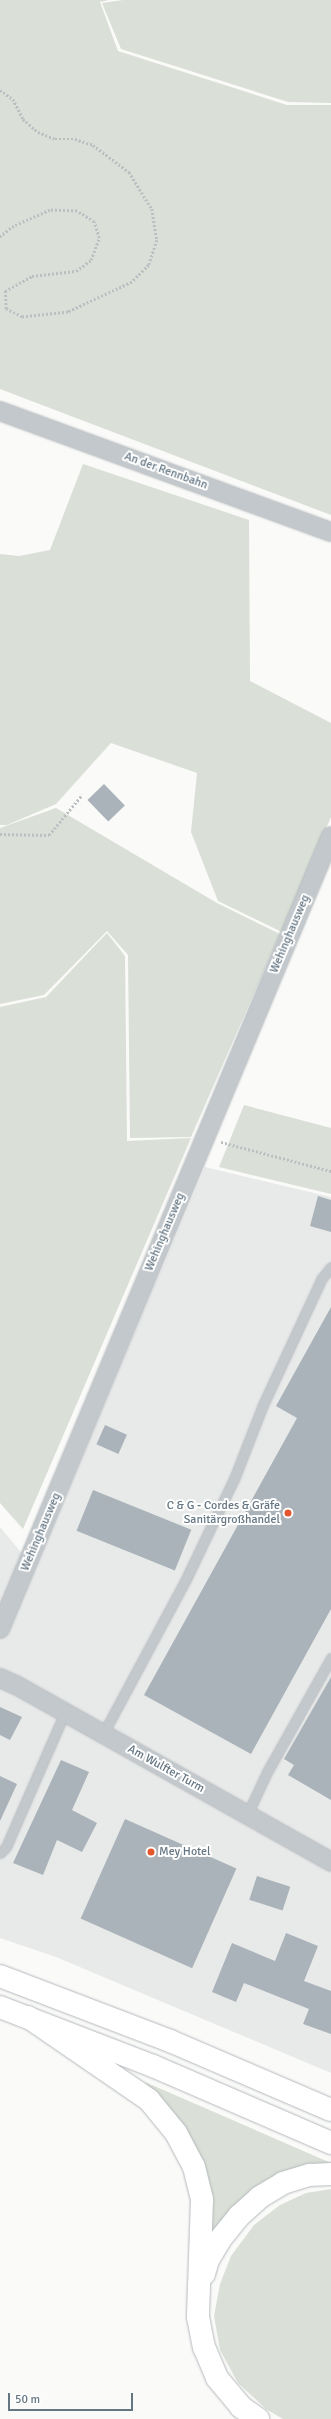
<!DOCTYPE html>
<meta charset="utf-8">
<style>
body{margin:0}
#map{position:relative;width:331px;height:2419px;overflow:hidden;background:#fafaf8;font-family:Signika,sans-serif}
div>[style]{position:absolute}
.built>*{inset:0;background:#e8e9e9}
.green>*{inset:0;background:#dadfd7}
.building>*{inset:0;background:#aab3b9;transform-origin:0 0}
.path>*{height:2.5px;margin-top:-1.25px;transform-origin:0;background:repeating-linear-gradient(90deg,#bbbfc2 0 2px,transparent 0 4px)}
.roads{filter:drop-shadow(0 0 1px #b4b9bd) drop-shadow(0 0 1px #b4b9bd)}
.lane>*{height:9px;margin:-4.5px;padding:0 4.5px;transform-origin:4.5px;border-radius:4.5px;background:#c3c8cc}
.street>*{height:18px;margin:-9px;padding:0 9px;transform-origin:9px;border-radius:9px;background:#c3c8cc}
.highway>*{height:22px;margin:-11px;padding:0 11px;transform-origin:11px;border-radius:11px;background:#fff}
.dots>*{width:11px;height:11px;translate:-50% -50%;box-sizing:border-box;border:2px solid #fff;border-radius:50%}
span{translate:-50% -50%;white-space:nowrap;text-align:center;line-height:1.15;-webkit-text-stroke:4px #fff;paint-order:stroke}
.street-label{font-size:12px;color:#657683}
.poi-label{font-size:12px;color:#657683}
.right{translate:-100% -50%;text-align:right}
.left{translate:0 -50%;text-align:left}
.scale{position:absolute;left:8px;top:2393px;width:125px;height:18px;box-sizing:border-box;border:2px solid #657683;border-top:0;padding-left:5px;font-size:12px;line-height:14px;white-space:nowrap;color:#657683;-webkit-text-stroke:3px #fff;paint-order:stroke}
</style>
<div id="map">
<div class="built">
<div style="clip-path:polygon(205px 1167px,331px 1197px,331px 2073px,56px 1957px,0 1938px,0 1527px,35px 1569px)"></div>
</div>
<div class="green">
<div style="clip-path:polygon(0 0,109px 0,100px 2px,118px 51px,287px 105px,331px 105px,331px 515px,0 389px)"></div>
<div style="clip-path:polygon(123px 0,331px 0,331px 103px,288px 102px,121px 49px,102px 3px)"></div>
<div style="clip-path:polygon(83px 464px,249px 520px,250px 681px,331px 723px,331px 817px,282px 932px,218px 901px,191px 832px,197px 773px,111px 743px,56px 804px,7px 825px,0 825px,0 554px,19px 556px,50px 550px)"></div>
<div style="clip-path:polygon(56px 808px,217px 903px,280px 934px,191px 1137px,130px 1138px,128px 955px,107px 931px,44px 995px,0 1004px,0 828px)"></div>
<div style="clip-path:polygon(107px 933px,125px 956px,127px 1141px,191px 1138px,23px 1529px,0 1503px,0 1007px,46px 997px)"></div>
<div style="clip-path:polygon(244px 1105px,331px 1128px,331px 1194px,219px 1167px)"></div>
<div style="clip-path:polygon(145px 2082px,331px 2163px,307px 2169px,205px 2257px,182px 2126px)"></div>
<div style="clip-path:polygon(331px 2189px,331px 2419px,283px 2419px,266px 2409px,238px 2383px,220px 2350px,214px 2316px,220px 2284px,231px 2256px,254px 2225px,280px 2205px,306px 2193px)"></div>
</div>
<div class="building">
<div style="left:104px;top:784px;width:30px;height:23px;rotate:46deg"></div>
<div style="clip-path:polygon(318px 1196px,331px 1200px,331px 1232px,310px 1226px)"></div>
<div style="clip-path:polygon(331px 1307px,331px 1609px,251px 1754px,144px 1695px,297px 1418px,276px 1406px)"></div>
<div style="left:105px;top:1425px;width:24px;height:21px;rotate:24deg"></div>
<div style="left:93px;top:1490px;width:106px;height:44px;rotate:22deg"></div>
<div style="clip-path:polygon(331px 1677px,331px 1800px,288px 1775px,294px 1765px,284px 1759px)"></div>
<div style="clip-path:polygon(0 1707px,22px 1717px,10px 1740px,0 1735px)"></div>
<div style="clip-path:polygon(61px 1760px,89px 1772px,72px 1810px,97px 1823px,82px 1852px,57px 1840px,43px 1875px,13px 1863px)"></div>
<div style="clip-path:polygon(0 1776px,17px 1784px,0 1821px)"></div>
<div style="left:125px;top:1819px;width:122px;height:109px;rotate:24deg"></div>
<div style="left:257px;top:1876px;width:35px;height:25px;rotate:18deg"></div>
<div style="clip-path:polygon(286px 1933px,318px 1946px,304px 1981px,331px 1991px,331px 2034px,303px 2024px,309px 2009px,244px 1983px,236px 2002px,212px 1992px,232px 1943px,275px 1961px)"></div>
</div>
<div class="path">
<div style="left:0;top:90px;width:16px;rotate:35deg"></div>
<div style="left:13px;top:99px;width:22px;rotate:63deg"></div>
<div style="left:23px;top:119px;width:20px;rotate:41deg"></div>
<div style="left:38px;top:132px;width:18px;rotate:22deg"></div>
<div style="left:55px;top:139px;width:20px"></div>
<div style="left:75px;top:139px;width:19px;rotate:18deg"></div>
<div style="left:93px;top:145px;width:45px;rotate:36.9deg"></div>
<div style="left:129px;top:172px;width:44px;rotate:58.1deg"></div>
<div style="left:152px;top:209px;width:31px;rotate:81deg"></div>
<div style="left:157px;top:240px;width:26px;rotate:108deg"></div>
<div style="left:149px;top:265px;width:24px;rotate:135deg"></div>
<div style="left:132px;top:282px;width:71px;rotate:154.9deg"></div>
<div style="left:68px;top:312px;width:46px;rotate:173.8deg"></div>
<div style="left:22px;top:317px;width:18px;rotate:-153deg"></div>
<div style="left:6px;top:309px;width:18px;rotate:-93deg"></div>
<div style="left:5px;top:291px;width:31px;rotate:-29deg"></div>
<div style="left:32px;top:276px;width:44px;rotate:-6.5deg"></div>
<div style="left:76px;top:271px;width:19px;rotate:-36deg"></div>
<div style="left:91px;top:260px;width:23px;rotate:-70deg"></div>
<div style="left:99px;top:238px;width:17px;rotate:-107deg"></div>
<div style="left:94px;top:222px;width:20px;rotate:-147deg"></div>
<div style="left:77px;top:211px;width:27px;rotate:-178deg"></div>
<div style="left:50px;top:210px;width:39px;rotate:156deg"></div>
<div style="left:14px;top:226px;width:18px;rotate:142deg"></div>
<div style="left:0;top:834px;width:49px;rotate:1.2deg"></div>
<div style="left:49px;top:835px;width:52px;rotate:-50.5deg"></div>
<div style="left:221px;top:1142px;width:114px;rotate:14.8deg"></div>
</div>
<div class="roads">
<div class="lane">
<div style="left:103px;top:1734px;width:176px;rotate:-61.8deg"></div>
<div style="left:186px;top:1579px;width:111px;rotate:-64.4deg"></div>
<div style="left:234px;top:1479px;width:77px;rotate:-68.7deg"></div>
<div style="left:262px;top:1407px;width:142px;rotate:-65.1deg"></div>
<div style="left:322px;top:1278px;width:14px;rotate:-51deg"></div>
<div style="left:247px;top:1815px;width:47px;rotate:-65.1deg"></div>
<div style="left:267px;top:1772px;width:131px;rotate:-60.7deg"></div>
<div style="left:0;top:1853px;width:8px;rotate:-45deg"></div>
<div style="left:6px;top:1847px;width:147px;rotate:-66.4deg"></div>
</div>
<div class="street">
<div style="left:0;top:411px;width:352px;rotate:20.1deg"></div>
<div style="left:0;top:1629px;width:859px;rotate:-67.34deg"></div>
<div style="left:0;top:1678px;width:17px;rotate:24deg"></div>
<div style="left:16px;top:1685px;width:361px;rotate:29.3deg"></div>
</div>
<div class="highway">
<div style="left:0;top:1976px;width:182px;rotate:20.9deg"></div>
<div style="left:170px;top:2041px;width:175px;rotate:23.2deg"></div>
<div style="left:0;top:2007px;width:164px;rotate:21.1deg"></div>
<div style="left:153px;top:2066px;width:194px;rotate:23.4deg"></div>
<div style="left:28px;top:2017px;width:147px;rotate:34.4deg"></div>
<div style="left:149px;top:2100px;width:43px;rotate:50.7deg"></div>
<div style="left:176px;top:2133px;width:38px;rotate:62deg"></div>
<div style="left:194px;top:2167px;width:34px;rotate:76deg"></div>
<div style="left:202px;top:2200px;width:117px;rotate:92deg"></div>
<div style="left:198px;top:2317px;width:31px;rotate:79deg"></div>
<div style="left:204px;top:2347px;width:34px;rotate:67deg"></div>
<div style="left:217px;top:2378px;width:38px;rotate:50deg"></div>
<div style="left:241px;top:2407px;width:21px;rotate:35deg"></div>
<div style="left:204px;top:2274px;width:15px;rotate:-74deg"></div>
<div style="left:208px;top:2260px;width:27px;rotate:-59deg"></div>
<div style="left:222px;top:2237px;width:27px;rotate:-51deg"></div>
<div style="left:239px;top:2216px;width:28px;rotate:-42deg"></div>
<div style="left:260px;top:2197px;width:27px;rotate:-31deg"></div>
<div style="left:283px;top:2183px;width:28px;rotate:-17deg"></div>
<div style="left:310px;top:2175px;width:21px;rotate:-3deg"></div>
</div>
</div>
<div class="dots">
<div style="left:288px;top:1513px;background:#e4572e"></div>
<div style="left:151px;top:1852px;background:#e4572e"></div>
</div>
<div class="street-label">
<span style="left:166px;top:471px;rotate:20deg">An der Rennbahn</span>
<span style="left:290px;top:934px;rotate:-67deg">Wehinghausweg</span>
<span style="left:165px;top:1232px;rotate:-67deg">Wehinghausweg</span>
<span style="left:41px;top:1532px;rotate:-67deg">Wehinghausweg</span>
<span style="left:166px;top:1769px;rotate:29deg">Am Wulfter Turm</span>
</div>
<div class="poi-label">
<span class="right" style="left:280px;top:1513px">C &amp; G - Cordes &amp; Gräfe<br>Sanitärgroßhandel</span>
<span class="left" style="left:159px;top:1852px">Mey Hotel</span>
</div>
<div class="scale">50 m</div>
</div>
